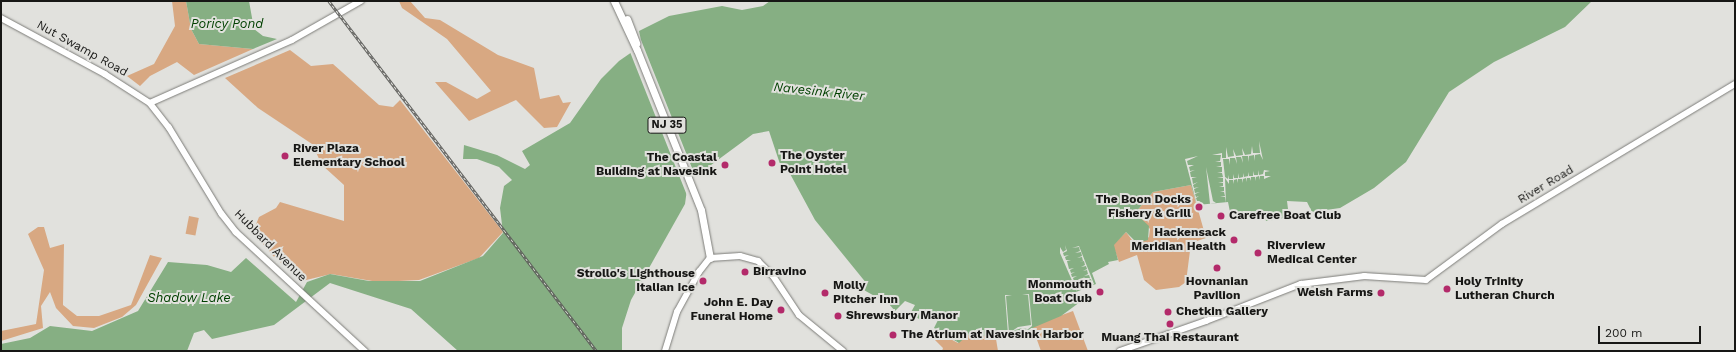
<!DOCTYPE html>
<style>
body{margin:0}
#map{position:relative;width:1736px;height:352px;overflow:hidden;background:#e1e1dd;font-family:"Work Sans",sans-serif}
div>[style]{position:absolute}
.green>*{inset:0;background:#d8a882;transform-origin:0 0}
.water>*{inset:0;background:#86af83}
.pier>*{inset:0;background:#e1e1dd}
.roads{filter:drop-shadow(0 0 1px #7c7c78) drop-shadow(0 0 1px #7c7c78)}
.secondary>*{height:5.5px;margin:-2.75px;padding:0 2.75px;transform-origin:2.75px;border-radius:2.75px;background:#fff}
.primary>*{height:6px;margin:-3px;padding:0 3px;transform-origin:3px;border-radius:3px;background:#fff}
.trunk>*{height:7px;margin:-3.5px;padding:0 3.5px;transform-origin:3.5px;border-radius:3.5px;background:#fff}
.rail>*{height:2.5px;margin-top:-1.25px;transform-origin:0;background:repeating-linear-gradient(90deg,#e1e1dd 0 3px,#60605d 0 6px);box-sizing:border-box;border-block:1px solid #60605d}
.dots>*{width:11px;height:11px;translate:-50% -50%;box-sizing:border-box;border:2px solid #e1e1dd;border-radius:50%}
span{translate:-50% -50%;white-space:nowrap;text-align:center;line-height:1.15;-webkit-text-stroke:4px #e1e1dd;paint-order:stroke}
.shield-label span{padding:1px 3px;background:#e1e1dd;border:1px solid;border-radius:3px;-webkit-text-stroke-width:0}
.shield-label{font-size:11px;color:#171715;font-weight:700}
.street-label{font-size:12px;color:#171715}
.poi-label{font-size:12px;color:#171715;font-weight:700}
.left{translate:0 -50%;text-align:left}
.right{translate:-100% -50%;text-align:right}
.water-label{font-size:13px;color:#004001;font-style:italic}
.frame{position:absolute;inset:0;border:2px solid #171715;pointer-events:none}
.scale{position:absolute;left:1598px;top:326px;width:103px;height:18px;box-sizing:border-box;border:2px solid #171715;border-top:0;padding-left:5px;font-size:12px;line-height:14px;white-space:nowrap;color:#171715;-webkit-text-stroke:3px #e1e1dd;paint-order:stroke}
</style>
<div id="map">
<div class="green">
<div style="clip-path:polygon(172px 1px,186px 1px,191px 29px,199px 44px,253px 49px,194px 75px,177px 62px,150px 76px,140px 86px,127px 76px,154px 64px,175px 26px)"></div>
<div style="clip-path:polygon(399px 1px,410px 1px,425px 18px,440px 20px,498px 55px,534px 68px,540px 99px,559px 95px,563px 103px,571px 102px,557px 127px,544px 128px,516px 100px,469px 121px,435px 82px,446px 82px,477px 99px,491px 91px,447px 39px,402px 8px)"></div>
<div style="clip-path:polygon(290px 50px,311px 66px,333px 64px,379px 105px,393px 107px,400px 100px,503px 232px,479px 258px,419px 280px,378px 282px,331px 274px,302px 281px,272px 255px,253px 232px,259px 217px,276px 208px,280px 202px,344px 221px,344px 185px,322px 165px,312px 144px,258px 108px,225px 78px)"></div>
<div style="clip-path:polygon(1191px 185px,1206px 238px,1191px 243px,1186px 282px,1179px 287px,1156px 290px,1144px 280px,1137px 255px,1119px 262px,1113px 245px,1126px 232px,1132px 240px,1140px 243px,1149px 237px,1150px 229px,1135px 213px,1153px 192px)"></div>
<div style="left:189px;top:216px;width:10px;height:18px;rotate:11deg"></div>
<div style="clip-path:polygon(38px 227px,44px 227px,50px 248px,64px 244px,63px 305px,77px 316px,99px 316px,131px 305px,150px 255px,162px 258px,136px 305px,122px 317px,94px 328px,73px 326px,56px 308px,50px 292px,41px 306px,43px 328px,1px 341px,1px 331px,36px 324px,44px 270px,28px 234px)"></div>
<div style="clip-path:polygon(1073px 311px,1088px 351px,1041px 351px,1032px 326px)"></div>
<div style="clip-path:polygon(935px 331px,958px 343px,968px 335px,995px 333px,998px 351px,942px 351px,943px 348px,933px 338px)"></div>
</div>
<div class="water">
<div style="clip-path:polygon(186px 1px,249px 1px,254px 29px,263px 36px,277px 39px,253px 49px,199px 44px,191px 29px)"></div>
<div style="clip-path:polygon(770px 1px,1592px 1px,1565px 27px,1494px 62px,1449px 92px,1406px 162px,1374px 188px,1340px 208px,1312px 212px,1307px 202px,1287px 201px,1289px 217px,1267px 221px,1230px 212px,1228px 202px,1197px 205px,1191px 185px,1153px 192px,1135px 213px,1149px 226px,1148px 240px,1137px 243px,1126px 232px,1114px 245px,1118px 260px,1108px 262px,1109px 264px,1092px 273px,1096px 284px,1076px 292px,1080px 302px,1061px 316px,1016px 335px,1006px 336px,994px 333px,977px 338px,968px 335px,959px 343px,934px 328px,938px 320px,926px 312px,921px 320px,910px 314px,915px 305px,905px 301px,895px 311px,889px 304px,862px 289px,867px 284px,815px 220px,788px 170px,782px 170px,769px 131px,753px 134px,688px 182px,685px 204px,631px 300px,622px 328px,622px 351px,458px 351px,411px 309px,330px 283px,274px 325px,212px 339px,204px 330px,194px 333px,187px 351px,1px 351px,1px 344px,30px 338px,50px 326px,92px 331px,138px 311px,168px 262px,207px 265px,231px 272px,246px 258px,296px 302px,307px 282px,330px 274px,369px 281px,420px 281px,483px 256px,503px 233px,500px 208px,504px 186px,512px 180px,499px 167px,477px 159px,463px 159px,464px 145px,497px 155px,525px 169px,530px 165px,522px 151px,570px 123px,601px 79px,619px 61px,642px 45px,639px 31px,669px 16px,722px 6px,742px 10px,763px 6px)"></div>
</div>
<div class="pier">
<div style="clip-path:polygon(641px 40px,696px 178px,690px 183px,688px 198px,630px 52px,640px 44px)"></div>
<div style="clip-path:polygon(1259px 141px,1263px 160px,1260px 154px,1255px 155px,1255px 161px,1254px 155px,1249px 156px,1249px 162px,1248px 156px,1242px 156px,1243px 163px,1241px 157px,1236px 157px,1237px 164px,1235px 158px,1230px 158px,1230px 165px,1229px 159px,1223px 159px,1225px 177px,1228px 179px,1228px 175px,1229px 179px,1233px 179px,1233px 174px,1234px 178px,1238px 178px,1238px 173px,1239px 178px,1243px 177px,1243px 173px,1244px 177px,1248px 176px,1248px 172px,1249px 176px,1253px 176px,1253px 171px,1254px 175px,1258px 175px,1258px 170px,1259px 175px,1263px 174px,1264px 170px,1270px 171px,1265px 172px,1265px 176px,1271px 176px,1264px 179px,1264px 176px,1260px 176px,1260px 180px,1259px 176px,1256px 177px,1256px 181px,1255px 177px,1251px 177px,1251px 181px,1250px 178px,1247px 178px,1247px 182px,1246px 178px,1243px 179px,1242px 183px,1242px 179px,1238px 179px,1238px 183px,1237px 179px,1234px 180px,1233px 184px,1233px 180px,1229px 180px,1229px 184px,1225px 178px,1226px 203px,1225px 197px,1220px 197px,1225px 196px,1224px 192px,1220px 192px,1224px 191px,1224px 187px,1219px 187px,1223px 186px,1223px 183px,1218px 183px,1223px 182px,1223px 178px,1217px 178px,1223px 177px,1222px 173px,1217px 173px,1222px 172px,1222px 167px,1216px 167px,1221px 166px,1221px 162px,1215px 162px,1220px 161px,1221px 155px,1212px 155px,1222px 153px,1222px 158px,1226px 158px,1226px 147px,1228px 157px,1234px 156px,1233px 149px,1236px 156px,1243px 155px,1242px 148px,1245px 155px,1251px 154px,1252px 146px,1253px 153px,1260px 153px)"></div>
<div style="clip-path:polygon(1198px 156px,1187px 161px,1188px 165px,1194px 165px,1189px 167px,1190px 171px,1195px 170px,1190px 172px,1191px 177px,1197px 177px,1192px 178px,1193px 184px,1198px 182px,1193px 185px,1194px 188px,1199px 187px,1194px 189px,1195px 193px,1200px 192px,1195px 194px,1196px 197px,1199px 196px,1196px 198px,1197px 201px,1200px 201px,1197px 205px,1185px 159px)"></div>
<div style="clip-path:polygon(1206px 167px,1213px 201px,1216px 203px,1210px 204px)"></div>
<div style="clip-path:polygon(1065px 245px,1067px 251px,1063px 253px,1064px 256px,1069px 255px,1065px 257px,1066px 260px,1071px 260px,1067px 261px,1068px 265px,1072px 264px,1068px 265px,1069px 269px,1074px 268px,1070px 270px,1071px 273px,1075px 272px,1071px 274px,1072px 277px,1077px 276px,1073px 278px,1074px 281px,1078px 281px,1075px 283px,1077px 292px,1060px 253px,1060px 247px,1063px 252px,1066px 250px)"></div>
<div style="clip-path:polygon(1079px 246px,1094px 284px,1084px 288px,1085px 290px,1082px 284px,1084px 286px,1092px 283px,1091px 279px,1087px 280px,1090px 278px,1089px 275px,1084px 276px,1088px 274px,1087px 270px,1083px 271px,1087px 269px,1086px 266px,1081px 267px,1085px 265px,1084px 261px,1079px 262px,1083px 261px,1082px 257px,1077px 258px,1082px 256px,1081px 252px,1075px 253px,1080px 251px,1079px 247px,1072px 248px)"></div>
<div style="clip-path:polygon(evenodd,1029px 294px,1032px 326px,1022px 334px,1010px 336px,1008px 334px,1005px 295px,1012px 295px,1006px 296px,1009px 333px,1018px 327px,1031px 325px,1028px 295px,1022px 295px,1029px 294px,1022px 328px,1027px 329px,1011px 335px,1015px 330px,1022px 328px)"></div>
</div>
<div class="roads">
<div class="secondary">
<div style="left:1px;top:18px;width:118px;rotate:28.3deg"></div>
<div style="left:105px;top:74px;width:54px;rotate:32.8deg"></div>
<div style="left:150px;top:103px;width:31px;rotate:52deg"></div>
<div style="left:169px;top:127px;width:102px;rotate:58.7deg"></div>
<div style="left:222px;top:214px;width:23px;rotate:52deg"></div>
<div style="left:236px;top:232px;width:176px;rotate:42.7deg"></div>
<div style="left:150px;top:103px;width:155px;rotate:-23.9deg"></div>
<div style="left:292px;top:40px;width:79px;rotate:-29.5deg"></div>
<div style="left:665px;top:351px;width:41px;rotate:-72.9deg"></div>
<div style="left:677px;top:312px;width:46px;rotate:-61.2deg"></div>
<div style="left:699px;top:272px;width:18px;rotate:-52deg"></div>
<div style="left:1120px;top:351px;width:91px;rotate:-19.2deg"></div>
<div style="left:1206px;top:321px;width:102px;rotate:-21.3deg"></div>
<div style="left:1301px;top:284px;width:64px;rotate:-7.2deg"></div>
<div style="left:1364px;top:276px;width:62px;rotate:3.7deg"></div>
<div style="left:1426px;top:280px;width:94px;rotate:-36.4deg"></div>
<div style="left:1502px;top:224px;width:272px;rotate:-31deg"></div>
</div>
<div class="primary">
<div style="left:710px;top:258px;width:30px;rotate:-4deg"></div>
<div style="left:740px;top:256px;width:19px;rotate:16deg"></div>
<div style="left:758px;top:261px;width:21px;rotate:45deg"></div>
<div style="left:773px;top:276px;width:47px;rotate:56.3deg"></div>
<div style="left:799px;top:315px;width:57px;rotate:39.3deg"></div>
</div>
<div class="trunk">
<div style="left:614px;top:1px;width:54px;rotate:64.9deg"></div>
<div style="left:637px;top:50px;width:172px;rotate:68.2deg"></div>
<div style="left:701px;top:210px;width:49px;rotate:79.4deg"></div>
<div style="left:627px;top:19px;width:26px;rotate:69deg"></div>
</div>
</div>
<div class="rail">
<div style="left:329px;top:1px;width:441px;rotate:52.6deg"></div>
</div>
<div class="dots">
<div style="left:285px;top:156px;background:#b32a6a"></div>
<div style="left:772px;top:163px;background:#b32a6a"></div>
<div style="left:725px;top:165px;background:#b32a6a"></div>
<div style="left:1199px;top:207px;background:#b32a6a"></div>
<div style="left:1221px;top:216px;background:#b32a6a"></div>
<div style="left:1234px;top:240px;background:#b32a6a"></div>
<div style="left:1258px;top:253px;background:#b32a6a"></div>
<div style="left:1217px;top:268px;background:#b32a6a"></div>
<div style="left:745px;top:272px;background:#b32a6a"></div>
<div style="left:703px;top:281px;background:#b32a6a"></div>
<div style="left:1447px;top:289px;background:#b32a6a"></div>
<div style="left:1100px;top:292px;background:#b32a6a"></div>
<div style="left:825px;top:293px;background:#b32a6a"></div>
<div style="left:1381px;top:293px;background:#b32a6a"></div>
<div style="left:781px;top:310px;background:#b32a6a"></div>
<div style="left:1168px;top:312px;background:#b32a6a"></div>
<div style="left:838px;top:316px;background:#b32a6a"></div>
<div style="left:1170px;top:324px;background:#b32a6a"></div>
<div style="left:893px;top:335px;background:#b32a6a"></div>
</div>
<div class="shield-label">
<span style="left:667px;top:125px">NJ 35</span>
</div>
<div class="street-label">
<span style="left:82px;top:49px;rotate:29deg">Nut Swamp Road</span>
<span style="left:1546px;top:185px;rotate:-31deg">River Road</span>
<span style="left:270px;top:246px;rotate:45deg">Hubbard Avenue</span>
</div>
<div class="poi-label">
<span class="left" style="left:293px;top:156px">River Plaza<br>Elementary School</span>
<span class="left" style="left:780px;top:163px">The Oyster<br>Point Hotel</span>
<span class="right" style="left:717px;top:165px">The Coastal<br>Building at Navesink</span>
<span class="right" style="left:1191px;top:207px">The Boon Docks<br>Fishery &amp; Grill</span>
<span class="left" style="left:1229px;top:216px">Carefree Boat Club</span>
<span class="right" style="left:1226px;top:240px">Hackensack<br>Meridian Health</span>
<span class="left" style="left:1267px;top:253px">Riverview<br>Medical Center</span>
<span class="left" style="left:753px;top:272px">Birravino</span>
<span class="right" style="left:695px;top:281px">Strollo's Lighthouse<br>Italian Ice</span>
<span style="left:1217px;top:289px">Hovnanian<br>Pavilion</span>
<span class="left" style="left:1455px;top:289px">Holy Trinity<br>Lutheran Church</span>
<span class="right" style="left:1092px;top:292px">Monmouth<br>Boat Club</span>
<span class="left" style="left:833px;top:293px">Molly<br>Pitcher Inn</span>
<span class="right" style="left:1373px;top:293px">Welsh Farms</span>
<span class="right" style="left:773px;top:310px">John E. Day<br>Funeral Home</span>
<span class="left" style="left:1176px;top:312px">Chetkin Gallery</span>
<span class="left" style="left:846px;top:316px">Shrewsbury Manor</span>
<span class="left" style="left:901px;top:335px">The Atrium at Navesink Harbor</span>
<span style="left:1170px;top:338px">Muang Thai Restaurant</span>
</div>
<div class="water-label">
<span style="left:227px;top:24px">Poricy Pond</span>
<span style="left:819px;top:92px;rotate:6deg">Navesink River</span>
<span style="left:189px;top:298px">Shadow Lake</span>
</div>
<div class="frame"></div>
<div class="scale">200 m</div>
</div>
